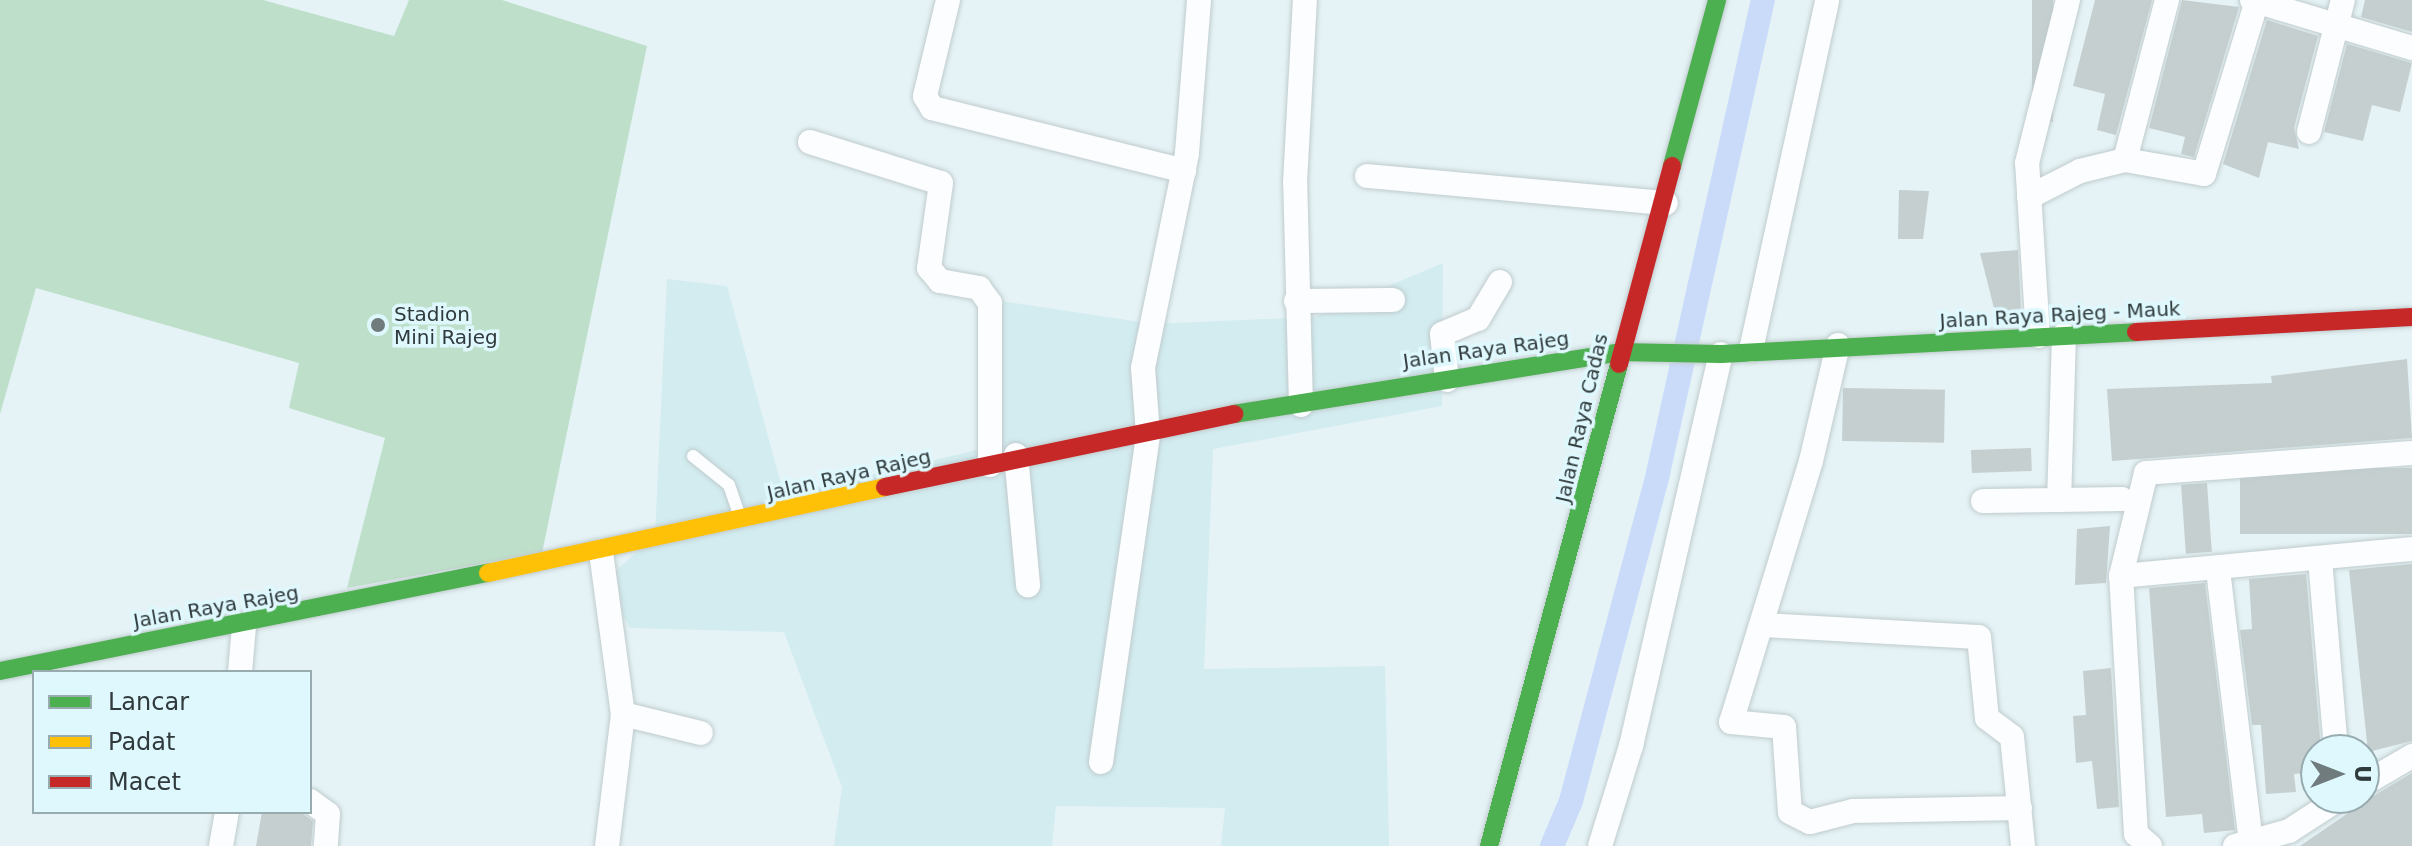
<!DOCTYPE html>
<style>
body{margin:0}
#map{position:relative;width:2412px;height:846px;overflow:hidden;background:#e5f3f6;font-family:"DejaVu Sans",sans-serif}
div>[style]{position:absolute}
.built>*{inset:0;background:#d2ecf0}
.green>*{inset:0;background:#bee0ca}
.canal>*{height:24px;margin:-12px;padding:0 12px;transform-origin:12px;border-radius:12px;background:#cadbfa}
.building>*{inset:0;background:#c5cfd0;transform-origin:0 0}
.roads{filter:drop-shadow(0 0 2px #c0cbcd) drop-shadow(0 0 2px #c0cbcd)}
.lane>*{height:12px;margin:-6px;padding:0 6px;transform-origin:6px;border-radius:6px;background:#fbfdfe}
.street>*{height:24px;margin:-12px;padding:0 12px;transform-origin:12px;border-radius:12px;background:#fbfdfe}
.fast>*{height:18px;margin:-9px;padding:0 9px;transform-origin:9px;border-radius:9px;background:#4caf50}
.slow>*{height:18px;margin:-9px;padding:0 9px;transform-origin:9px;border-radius:9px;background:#ffc107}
.jam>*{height:18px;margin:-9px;padding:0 9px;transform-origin:9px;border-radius:9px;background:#c62828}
.dots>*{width:22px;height:22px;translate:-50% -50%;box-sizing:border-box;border:4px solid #def8fd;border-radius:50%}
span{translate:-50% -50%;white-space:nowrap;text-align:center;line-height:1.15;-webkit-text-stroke:7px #def8fd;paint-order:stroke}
.poi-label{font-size:20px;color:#303a3c}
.left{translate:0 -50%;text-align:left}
.street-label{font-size:20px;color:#303a3c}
.legend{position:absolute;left:32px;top:670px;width:280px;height:144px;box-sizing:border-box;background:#def8fd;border:2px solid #98acb0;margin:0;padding:10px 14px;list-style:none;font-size:24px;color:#303a3c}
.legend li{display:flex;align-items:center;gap:16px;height:40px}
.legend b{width:40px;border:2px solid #98acb0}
.north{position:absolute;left:2300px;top:734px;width:80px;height:80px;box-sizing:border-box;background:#def8fd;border:2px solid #98acb0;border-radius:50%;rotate:90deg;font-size:22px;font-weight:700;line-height:32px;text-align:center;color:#303a3c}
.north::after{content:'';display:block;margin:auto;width:28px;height:36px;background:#6f7b7d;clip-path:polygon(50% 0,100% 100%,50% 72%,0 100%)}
</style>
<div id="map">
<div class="built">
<div style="clip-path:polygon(1443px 263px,1442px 406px,1213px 449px,1204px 669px,1385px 666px,1389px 846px,1221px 846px,1225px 808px,1056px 806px,1052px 846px,834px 846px,842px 787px,784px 632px,630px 628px,604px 581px,655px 536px,667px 279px,727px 286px,784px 495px,990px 447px,987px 299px,1153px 324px,1315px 317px)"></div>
</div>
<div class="green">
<div style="clip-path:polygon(0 0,263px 0,394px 36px,409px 0,502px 0,647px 46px,542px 553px,347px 588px,385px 438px,289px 408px,299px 363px,36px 288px,0 414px)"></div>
</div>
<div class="canal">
<div style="left:1552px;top:846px;width:49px;rotate:-67.1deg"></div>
<div style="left:1571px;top:801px;width:339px;rotate:-75.1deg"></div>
<div style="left:1658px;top:473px;width:485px;rotate:-77.5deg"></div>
</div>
<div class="building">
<div style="left:2032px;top:0;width:21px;height:122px"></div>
<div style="clip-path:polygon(2095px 0,2152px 0,2116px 135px,2097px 130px,2105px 94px,2073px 86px)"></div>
<div style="clip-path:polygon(2182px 0,2239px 7px,2194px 157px,2181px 154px,2185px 137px,2149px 128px)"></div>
<div style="clip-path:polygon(2365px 0,2412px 0,2412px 32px,2361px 17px)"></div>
<div style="clip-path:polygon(2267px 20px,2318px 36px,2294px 128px,2299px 149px,2268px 142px,2259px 178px,2223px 164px)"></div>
<div style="clip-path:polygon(2347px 44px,2412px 63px,2400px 112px,2372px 105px,2363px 141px,2324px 132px)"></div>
<div style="clip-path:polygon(1899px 190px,1929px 191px,1923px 239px,1898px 239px)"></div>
<div style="clip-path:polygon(2018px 250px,2021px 310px,1995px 312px,1980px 253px)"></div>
<div style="clip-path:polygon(2407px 359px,2412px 438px,2112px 461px,2107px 389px,2272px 383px,2271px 376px)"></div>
<div style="left:1843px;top:388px;width:102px;height:53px;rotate:1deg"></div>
<div style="left:2031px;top:448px;width:23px;height:60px;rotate:88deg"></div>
<div style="left:2412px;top:468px;width:66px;height:172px;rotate:90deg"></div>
<div style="left:2207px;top:483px;width:69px;height:26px;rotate:86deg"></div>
<div style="clip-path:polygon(2110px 526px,2106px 583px,2075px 585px,2077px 529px)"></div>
<div style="clip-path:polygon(2412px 564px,2412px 741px,2368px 752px,2349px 570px)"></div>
<div style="clip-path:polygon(2306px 574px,2321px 750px,2316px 772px,2294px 774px,2296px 792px,2266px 794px,2261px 725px,2252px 725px,2240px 630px,2252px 629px,2249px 579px)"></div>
<div style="clip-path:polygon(2205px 583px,2235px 830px,2204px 833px,2202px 814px,2166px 817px,2149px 588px)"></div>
<div style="clip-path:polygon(2111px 668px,2119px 807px,2097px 809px,2092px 761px,2076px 763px,2073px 716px,2086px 715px,2083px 671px)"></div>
<div style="clip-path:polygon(2412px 773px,2412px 846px,2300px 846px,2370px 798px)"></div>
<div style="clip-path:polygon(262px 812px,300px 812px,313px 821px,311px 846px,256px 846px)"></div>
</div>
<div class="roads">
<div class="lane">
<div style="left:693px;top:456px;width:46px;rotate:38.9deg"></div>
<div style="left:729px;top:485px;width:36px;rotate:71deg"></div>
</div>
<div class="street">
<div style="left:948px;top:0;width:99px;rotate:103.5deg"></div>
<div style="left:925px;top:96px;width:14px;rotate:60deg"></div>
<div style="left:932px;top:108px;width:260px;rotate:14deg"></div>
<div style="left:2252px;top:0;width:167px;rotate:16.7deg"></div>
<div style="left:2309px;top:132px;width:136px;rotate:-75.6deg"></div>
<div style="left:810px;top:142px;width:137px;rotate:17.4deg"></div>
<div style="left:941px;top:183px;width:86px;rotate:98deg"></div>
<div style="left:929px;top:268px;width:17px;rotate:50deg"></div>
<div style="left:940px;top:281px;width:40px;rotate:10deg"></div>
<div style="left:979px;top:288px;width:19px;rotate:54deg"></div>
<div style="left:990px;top:303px;width:162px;rotate:90deg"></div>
<div style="left:2125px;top:160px;width:80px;rotate:10deg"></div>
<div style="left:2204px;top:174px;width:181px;rotate:-73deg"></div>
<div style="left:1367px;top:176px;width:300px;rotate:5.2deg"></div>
<div style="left:2029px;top:197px;width:57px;rotate:-27deg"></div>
<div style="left:2080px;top:171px;width:46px;rotate:-13.7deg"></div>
<div style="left:2125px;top:160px;width:165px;rotate:-75.3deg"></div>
<div style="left:1296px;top:301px;width:97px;rotate:-0.6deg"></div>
<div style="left:2064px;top:335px;width:165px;rotate:91.7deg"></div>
<div style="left:2059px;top:500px;width:63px;rotate:-0.9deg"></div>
<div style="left:2038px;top:336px;width:173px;rotate:-93.6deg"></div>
<div style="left:2027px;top:163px;width:168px;rotate:-75.9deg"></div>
<div style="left:1838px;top:345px;width:119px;rotate:103.1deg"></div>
<div style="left:1811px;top:461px;width:273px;rotate:107deg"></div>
<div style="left:1731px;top:722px;width:53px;rotate:5.4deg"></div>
<div style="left:1784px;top:727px;width:85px;rotate:86deg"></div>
<div style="left:1790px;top:812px;width:22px;rotate:27deg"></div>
<div style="left:1810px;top:822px;width:44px;rotate:-14.3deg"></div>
<div style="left:1853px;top:811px;width:167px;rotate:-1deg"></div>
<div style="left:1751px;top:350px;width:358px;rotate:-77.7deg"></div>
<div style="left:1447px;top:380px;width:46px;rotate:-96.2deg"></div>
<div style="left:1442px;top:334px;width:39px;rotate:-23deg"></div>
<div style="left:1478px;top:319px;width:43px;rotate:-59.3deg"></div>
<div style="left:1301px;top:405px;width:222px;rotate:-91.5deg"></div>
<div style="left:1295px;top:183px;width:183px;rotate:-86.9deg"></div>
<div style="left:1016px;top:455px;width:131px;rotate:84.7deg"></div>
<div style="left:1983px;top:501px;width:76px;rotate:-0.8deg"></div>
<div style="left:601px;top:552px;width:163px;rotate:82.3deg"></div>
<div style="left:623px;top:714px;width:133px;rotate:96.9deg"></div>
<div style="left:2320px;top:559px;width:192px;rotate:85.2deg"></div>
<div style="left:2218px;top:570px;width:273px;rotate:83.1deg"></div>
<div style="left:2121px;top:576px;width:292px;rotate:-5.3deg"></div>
<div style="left:1762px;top:625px;width:217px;rotate:3.2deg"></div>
<div style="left:1979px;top:637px;width:81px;rotate:84.4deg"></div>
<div style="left:1987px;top:718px;width:31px;rotate:37deg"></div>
<div style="left:2012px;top:737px;width:110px;rotate:84.2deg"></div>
<div style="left:240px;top:672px;width:46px;rotate:-85deg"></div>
<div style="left:623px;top:714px;width:80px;rotate:13.7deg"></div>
<div style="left:1101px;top:762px;width:331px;rotate:-81.8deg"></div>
<div style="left:1148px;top:434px;width:66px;rotate:-94.3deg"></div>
<div style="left:1143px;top:368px;width:219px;rotate:-78.4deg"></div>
<div style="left:1187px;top:153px;width:153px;rotate:-85.5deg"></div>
<div style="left:2364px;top:784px;width:56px;rotate:-30.3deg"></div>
<div style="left:310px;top:801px;width:22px;rotate:36deg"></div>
<div style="left:328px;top:814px;width:32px;rotate:94deg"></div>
<div style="left:221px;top:846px;width:35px;rotate:-80deg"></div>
<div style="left:1600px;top:846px;width:105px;rotate:-72.8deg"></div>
<div style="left:1631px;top:746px;width:402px;rotate:-77.1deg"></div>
<div style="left:2150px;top:846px;width:18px;rotate:-139deg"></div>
<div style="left:2136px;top:834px;width:258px;rotate:-93.3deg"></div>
<div style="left:2121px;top:576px;width:106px;rotate:-76.4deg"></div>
<div style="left:2146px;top:473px;width:267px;rotate:-4.3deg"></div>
<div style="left:2235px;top:846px;width:56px;rotate:-15.5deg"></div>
<div style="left:2289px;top:831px;width:61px;rotate:-32.9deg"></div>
</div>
<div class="fast">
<div style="left:1672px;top:166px;width:172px;rotate:-74.8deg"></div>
<div style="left:1234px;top:414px;width:390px;rotate:-9.1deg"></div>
<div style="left:1619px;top:352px;width:102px;rotate:1.1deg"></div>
<div style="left:1721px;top:354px;width:416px;rotate:-3deg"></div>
<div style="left:0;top:671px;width:498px;rotate:-11.4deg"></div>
<div style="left:1489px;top:846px;width:499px;rotate:-74.9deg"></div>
</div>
<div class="slow">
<div style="left:488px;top:573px;width:406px;rotate:-12.2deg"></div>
</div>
<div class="jam">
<div style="left:2136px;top:332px;width:276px;rotate:-3.1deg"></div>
<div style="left:1619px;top:364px;width:205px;rotate:-75deg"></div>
<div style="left:885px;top:487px;width:357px;rotate:-11.8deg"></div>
</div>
</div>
<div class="dots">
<div style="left:378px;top:325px;background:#6f7b7d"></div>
</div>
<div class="poi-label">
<span class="left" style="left:394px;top:326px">Stadion<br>Mini Rajeg</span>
</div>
<div class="street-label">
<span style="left:2060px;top:315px;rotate:-3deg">Jalan Raya Rajeg - Mauk</span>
<span style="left:1486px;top:350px;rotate:-8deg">Jalan Raya Rajeg</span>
<span style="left:1582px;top:418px;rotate:-77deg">Jalan Raya Cadas</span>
<span style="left:849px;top:475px;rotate:-13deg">Jalan Raya Rajeg</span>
<span style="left:216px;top:607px;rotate:-10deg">Jalan Raya Rajeg</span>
</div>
<ul class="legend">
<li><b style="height:10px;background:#4caf50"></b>Lancar</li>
<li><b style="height:10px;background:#ffc107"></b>Padat</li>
<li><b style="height:10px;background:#c62828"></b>Macet</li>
</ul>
<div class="north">U</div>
</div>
